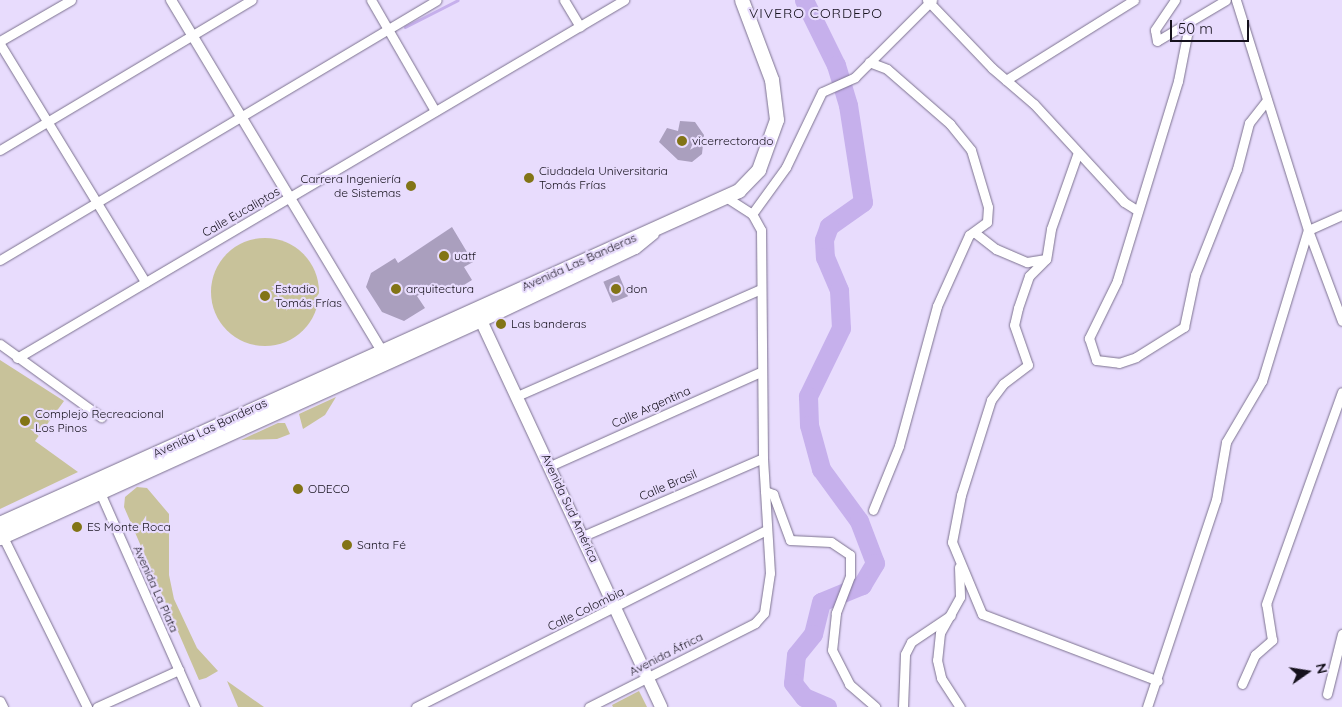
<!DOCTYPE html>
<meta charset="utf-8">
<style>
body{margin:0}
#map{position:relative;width:1342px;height:707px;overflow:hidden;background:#e8dcfd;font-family:Quicksand,sans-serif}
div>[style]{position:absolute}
.green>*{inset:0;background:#c8c29a}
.round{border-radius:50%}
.stream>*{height:3px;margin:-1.5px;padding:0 1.5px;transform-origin:1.5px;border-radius:1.5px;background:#c6b0ec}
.river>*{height:19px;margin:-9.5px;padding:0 9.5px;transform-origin:9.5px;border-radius:9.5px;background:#c6b0ec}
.building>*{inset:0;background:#aa9fbe;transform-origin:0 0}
.roads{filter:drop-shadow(0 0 1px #7c728f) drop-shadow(0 0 1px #7c728f)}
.minor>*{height:9px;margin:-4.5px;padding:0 4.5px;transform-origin:4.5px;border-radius:4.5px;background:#fff}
.tertiary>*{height:10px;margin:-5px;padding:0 5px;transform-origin:5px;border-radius:5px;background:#fff}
.secondary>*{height:12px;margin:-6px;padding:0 6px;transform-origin:6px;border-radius:6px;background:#fff}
.primary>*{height:14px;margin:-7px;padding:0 7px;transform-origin:7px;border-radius:7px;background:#fff}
.dots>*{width:14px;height:14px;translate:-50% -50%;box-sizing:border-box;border:2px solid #e8dcfd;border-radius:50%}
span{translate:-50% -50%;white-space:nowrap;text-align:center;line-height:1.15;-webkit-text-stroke:4.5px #e8dcfd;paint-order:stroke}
.poi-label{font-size:12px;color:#16121d}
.left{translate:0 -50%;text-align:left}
.right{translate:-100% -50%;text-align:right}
.street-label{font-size:12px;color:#16121d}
.neighbourhood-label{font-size:14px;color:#16121d;letter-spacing:1px}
.north{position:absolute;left:1282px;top:647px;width:50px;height:50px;-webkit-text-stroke:4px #e8dcfd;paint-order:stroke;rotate:77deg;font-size:14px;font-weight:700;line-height:20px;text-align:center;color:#16121d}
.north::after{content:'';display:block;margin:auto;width:18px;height:22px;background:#16121d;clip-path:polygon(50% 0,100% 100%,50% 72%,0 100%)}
.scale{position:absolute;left:1170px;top:20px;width:79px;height:22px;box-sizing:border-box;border:2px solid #16121d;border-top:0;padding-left:6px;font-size:15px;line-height:18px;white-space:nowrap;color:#16121d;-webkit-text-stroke:4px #e8dcfd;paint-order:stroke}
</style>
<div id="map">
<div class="green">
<div class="round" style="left:211px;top:238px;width:108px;height:108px"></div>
<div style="clip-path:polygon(0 360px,64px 401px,35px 441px,78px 472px,0 509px)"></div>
<div style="clip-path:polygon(336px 397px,325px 415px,303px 429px,299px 414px)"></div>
<div style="clip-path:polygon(278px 423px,285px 423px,290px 434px,277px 439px,241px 440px)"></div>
<div style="clip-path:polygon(137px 487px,147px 488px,169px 514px,169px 575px,174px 599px,197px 648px,218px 671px,206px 678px,199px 680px,124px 507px,125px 497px)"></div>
<div style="clip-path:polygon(227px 681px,264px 707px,238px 707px)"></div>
<div style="clip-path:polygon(639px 691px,647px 707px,613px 707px,612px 705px)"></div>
</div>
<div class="stream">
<div style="left:405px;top:27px;width:59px;rotate:-27deg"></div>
</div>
<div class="river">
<div style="left:804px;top:0;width:72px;rotate:63.8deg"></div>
<div style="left:836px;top:65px;width:42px;rotate:73.3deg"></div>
<div style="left:848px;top:105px;width:98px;rotate:81.2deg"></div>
<div style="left:863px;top:202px;width:42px;rotate:144.8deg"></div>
<div style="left:829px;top:226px;width:15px;rotate:110deg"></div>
<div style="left:824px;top:240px;width:17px;rotate:87deg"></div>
<div style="left:825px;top:257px;width:36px;rotate:67deg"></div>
<div style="left:839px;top:290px;width:38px;rotate:87deg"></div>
<div style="left:841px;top:328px;width:76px;rotate:115.9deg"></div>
<div style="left:808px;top:396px;width:29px;rotate:88deg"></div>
<div style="left:809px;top:425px;width:46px;rotate:74.7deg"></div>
<div style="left:821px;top:469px;width:64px;rotate:53.8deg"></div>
<div style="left:859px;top:521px;width:45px;rotate:69.1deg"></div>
<div style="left:875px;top:563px;width:26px;rotate:121deg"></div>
<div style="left:862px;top:585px;width:44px;rotate:157.5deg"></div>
<div style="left:821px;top:602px;width:33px;rotate:104deg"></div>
<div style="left:813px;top:634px;width:27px;rotate:129deg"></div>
<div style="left:796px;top:655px;width:28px;rotate:96deg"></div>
<div style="left:793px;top:683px;width:18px;rotate:52deg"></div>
<div style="left:804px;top:697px;width:25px;rotate:23deg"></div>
</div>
<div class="building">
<div style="clip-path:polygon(680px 121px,695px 122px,704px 135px,702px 154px,692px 162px,678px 160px,659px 142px,667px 128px,678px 131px)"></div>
<div style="clip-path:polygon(452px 227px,473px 262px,464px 267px,472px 280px,451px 293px,446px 286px,438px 290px,436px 285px,417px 296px,425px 308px,404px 321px,382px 312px,366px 287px,371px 273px,395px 258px,398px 263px)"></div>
<div style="left:619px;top:275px;width:23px;height:17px;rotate:67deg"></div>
</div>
<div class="roads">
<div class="minor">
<div style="left:371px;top:0;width:128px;rotate:60deg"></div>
<div style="left:564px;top:0;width:31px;rotate:59deg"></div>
<div style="left:927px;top:0;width:94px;rotate:46.3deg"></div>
<div style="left:992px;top:68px;width:55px;rotate:40.6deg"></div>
<div style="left:1034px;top:104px;width:133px;rotate:47.4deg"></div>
<div style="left:1124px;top:202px;width:15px;rotate:32deg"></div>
<div style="left:1175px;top:0;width:36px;rotate:124deg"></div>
<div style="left:1155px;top:30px;width:11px;rotate:80deg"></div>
<div style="left:1157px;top:41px;width:80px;rotate:-30.7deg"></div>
<div style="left:1189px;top:25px;width:57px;rotate:101.1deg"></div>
<div style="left:1178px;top:81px;width:209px;rotate:107deg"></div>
<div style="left:1117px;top:281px;width:64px;rotate:116.2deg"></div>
<div style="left:1089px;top:338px;width:23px;rotate:72deg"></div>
<div style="left:1096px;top:360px;width:23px;rotate:7deg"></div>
<div style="left:1119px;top:363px;width:18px;rotate:-19deg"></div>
<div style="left:1136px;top:357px;width:57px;rotate:-32deg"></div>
<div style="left:1184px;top:327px;width:53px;rotate:-78.1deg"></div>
<div style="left:1195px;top:275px;width:114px;rotate:-68.4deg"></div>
<div style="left:1237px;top:169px;width:48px;rotate:-75.4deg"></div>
<div style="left:1249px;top:123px;width:29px;rotate:-52deg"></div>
<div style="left:0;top:41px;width:82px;rotate:-30deg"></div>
<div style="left:0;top:44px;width:279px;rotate:58.6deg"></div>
<div style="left:869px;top:62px;width:19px;rotate:21deg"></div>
<div style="left:887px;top:69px;width:84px;rotate:41.1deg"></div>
<div style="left:950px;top:124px;width:33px;rotate:51deg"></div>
<div style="left:971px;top:150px;width:59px;rotate:73.4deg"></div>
<div style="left:988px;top:207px;width:15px;rotate:94deg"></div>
<div style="left:987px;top:222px;width:22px;rotate:144deg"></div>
<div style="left:969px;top:235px;width:78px;rotate:114.3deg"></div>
<div style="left:937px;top:306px;width:145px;rotate:105.2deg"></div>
<div style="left:899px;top:446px;width:69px;rotate:112.1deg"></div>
<div style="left:1006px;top:80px;width:151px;rotate:-32deg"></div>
<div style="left:0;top:150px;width:293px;rotate:-30.8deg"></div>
<div style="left:1077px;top:155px;width:78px;rotate:109.4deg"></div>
<div style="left:1051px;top:229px;width:30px;rotate:99deg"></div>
<div style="left:1046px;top:259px;width:24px;rotate:135deg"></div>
<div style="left:1029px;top:276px;width:34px;rotate:109deg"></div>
<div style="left:1018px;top:308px;width:17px;rotate:103deg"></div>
<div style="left:1014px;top:325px;width:42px;rotate:70.7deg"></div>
<div style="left:1028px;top:365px;width:31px;rotate:143deg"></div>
<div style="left:1003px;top:384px;width:20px;rotate:127deg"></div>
<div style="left:991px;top:400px;width:100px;rotate:107.5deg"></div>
<div style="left:961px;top:495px;width:48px;rotate:100.8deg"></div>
<div style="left:952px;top:542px;width:78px;rotate:67.4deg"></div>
<div style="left:982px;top:614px;width:188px;rotate:20.8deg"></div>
<div style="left:752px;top:214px;width:58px;rotate:-54.1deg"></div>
<div style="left:786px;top:167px;width:83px;rotate:-64.4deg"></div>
<div style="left:822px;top:92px;width:36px;rotate:-24deg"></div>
<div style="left:855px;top:77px;width:109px;rotate:-45deg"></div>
<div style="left:1342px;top:215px;width:37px;rotate:156deg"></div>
<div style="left:1308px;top:230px;width:97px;rotate:69.5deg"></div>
<div style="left:974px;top:232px;width:28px;rotate:38deg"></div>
<div style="left:996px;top:249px;width:34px;rotate:23deg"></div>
<div style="left:1027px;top:262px;width:19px;rotate:-9deg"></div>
<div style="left:0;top:260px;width:508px;rotate:-30.75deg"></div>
<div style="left:0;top:344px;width:125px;rotate:35.9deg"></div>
<div style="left:17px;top:358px;width:705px;rotate:-30.53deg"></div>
<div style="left:517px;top:396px;width:266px;rotate:-23.7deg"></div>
<div style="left:550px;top:466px;width:232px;rotate:-24.1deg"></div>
<div style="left:98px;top:488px;width:240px;rotate:66.1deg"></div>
<div style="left:765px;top:491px;width:9px;rotate:21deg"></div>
<div style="left:773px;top:494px;width:49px;rotate:69.7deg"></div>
<div style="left:790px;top:540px;width:41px;rotate:2.8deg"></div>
<div style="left:831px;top:542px;width:23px;rotate:34deg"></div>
<div style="left:850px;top:555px;width:21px;rotate:90deg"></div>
<div style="left:850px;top:576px;width:40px;rotate:111deg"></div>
<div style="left:836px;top:613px;width:37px;rotate:96deg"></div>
<div style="left:832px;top:650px;width:38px;rotate:63deg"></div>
<div style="left:849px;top:684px;width:35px;rotate:41deg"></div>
<div style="left:583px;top:536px;width:196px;rotate:-23.4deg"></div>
<div style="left:3px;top:537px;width:190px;rotate:63.7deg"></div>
<div style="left:959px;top:567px;width:30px;rotate:88deg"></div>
<div style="left:960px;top:597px;width:41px;rotate:119.1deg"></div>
<div style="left:940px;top:633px;width:27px;rotate:96deg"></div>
<div style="left:937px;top:660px;width:18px;rotate:77deg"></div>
<div style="left:941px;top:678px;width:35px;rotate:57deg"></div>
<div style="left:1242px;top:684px;width:32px;rotate:-66deg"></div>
<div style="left:1255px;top:655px;width:23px;rotate:-41deg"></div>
<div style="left:1272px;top:640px;width:36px;rotate:-99deg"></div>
<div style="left:1266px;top:604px;width:225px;rotate:-70.3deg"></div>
<div style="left:1327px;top:694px;width:62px;rotate:-76deg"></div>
<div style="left:0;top:701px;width:7px;rotate:63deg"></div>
<div style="left:97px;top:707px;width:90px;rotate:-24.3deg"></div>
<div style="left:416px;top:707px;width:393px;rotate:-26.8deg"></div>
<div style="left:589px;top:707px;width:186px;rotate:-26.8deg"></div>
<div style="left:755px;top:623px;width:13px;rotate:-48deg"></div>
<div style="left:764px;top:613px;width:40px;rotate:-81.5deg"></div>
<div style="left:770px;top:573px;width:115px;rotate:-93.5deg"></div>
<div style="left:763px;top:458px;width:228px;rotate:-90.5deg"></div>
<div style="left:761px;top:230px;width:18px;rotate:-119deg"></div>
<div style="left:752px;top:214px;width:30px;rotate:-147deg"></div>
<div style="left:903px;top:707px;width:53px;rotate:-87.8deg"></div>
<div style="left:905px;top:654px;width:13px;rotate:-63deg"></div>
<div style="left:911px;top:642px;width:48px;rotate:-34deg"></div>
<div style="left:1147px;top:707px;width:218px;rotate:-71.6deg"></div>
<div style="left:1216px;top:500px;width:59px;rotate:-80.2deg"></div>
<div style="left:1226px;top:442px;width:71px;rotate:-59.5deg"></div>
<div style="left:1262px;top:381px;width:158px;rotate:-73.1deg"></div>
<div style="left:1308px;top:230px;width:241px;rotate:-107.4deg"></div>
</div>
<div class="tertiary">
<div style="left:171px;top:0;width:408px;rotate:59deg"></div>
</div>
<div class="secondary">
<div style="left:477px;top:312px;width:436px;rotate:65deg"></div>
</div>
<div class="primary">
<div style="left:0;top:524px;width:811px;rotate:-24.26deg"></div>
<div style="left:739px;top:191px;width:29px;rotate:-46deg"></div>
<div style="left:759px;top:170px;width:53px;rotate:-70.2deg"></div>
<div style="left:777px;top:120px;width:40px;rotate:-97.1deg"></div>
<div style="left:772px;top:80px;width:85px;rotate:-110.6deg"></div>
<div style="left:0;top:538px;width:528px;rotate:-24.38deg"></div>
<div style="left:481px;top:320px;width:170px;rotate:-25.4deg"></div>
<div style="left:635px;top:247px;width:22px;rotate:-39deg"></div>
</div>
</div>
<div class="dots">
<div style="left:682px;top:141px;background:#827416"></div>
<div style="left:529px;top:178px;background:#827416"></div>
<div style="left:411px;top:186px;background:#827416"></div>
<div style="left:444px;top:256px;background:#827416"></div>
<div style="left:396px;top:289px;background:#827416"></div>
<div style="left:616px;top:289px;background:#827416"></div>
<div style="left:265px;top:296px;background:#827416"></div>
<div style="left:501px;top:324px;background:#827416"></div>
<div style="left:25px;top:421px;background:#827416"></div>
<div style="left:298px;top:489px;background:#827416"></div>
<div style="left:77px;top:527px;background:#827416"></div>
<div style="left:347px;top:545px;background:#827416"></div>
</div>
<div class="poi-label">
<span class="left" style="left:692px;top:141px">vicerrectorado</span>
<span class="left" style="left:539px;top:178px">Ciudadela Universitaria<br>Tomás Frías</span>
<span class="right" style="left:401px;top:186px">Carrera Ingeniería<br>de Sistemas</span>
<span class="left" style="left:454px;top:256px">uatf</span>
<span class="left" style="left:275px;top:296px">Estadio<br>Tomás Frías</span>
<span class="left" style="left:406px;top:289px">arquitectura</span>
<span class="left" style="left:626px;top:289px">don</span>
<span class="left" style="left:511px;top:324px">Las banderas</span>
<span class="left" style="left:35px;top:421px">Complejo Recreacional<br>Los Pinos</span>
<span class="left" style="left:308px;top:489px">ODECO</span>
<span class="left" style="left:87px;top:527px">ES Monte Roca</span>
<span class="left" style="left:357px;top:545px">Santa Fé</span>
</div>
<div class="street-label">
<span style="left:241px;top:212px;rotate:-30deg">Calle Eucaliptos</span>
<span style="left:579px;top:262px;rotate:-24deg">Avenida Las Banderas</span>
<span style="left:651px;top:407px;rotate:-24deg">Calle Argentina</span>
<span style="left:210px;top:428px;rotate:-25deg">Avenida Las Banderas</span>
<span style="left:668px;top:485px;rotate:-23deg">Calle Brasil</span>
<span style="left:570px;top:508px;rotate:65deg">Avenida Sud América</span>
<span style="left:156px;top:589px;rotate:66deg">Avenida La Plata</span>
<span style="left:586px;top:609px;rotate:-26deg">Calle Colombia</span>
<span style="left:666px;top:654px;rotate:-27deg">Avenida África</span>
</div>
<div class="neighbourhood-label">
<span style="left:816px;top:13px">VIVERO CORDEPO</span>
</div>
<div class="north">N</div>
<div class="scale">50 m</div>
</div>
